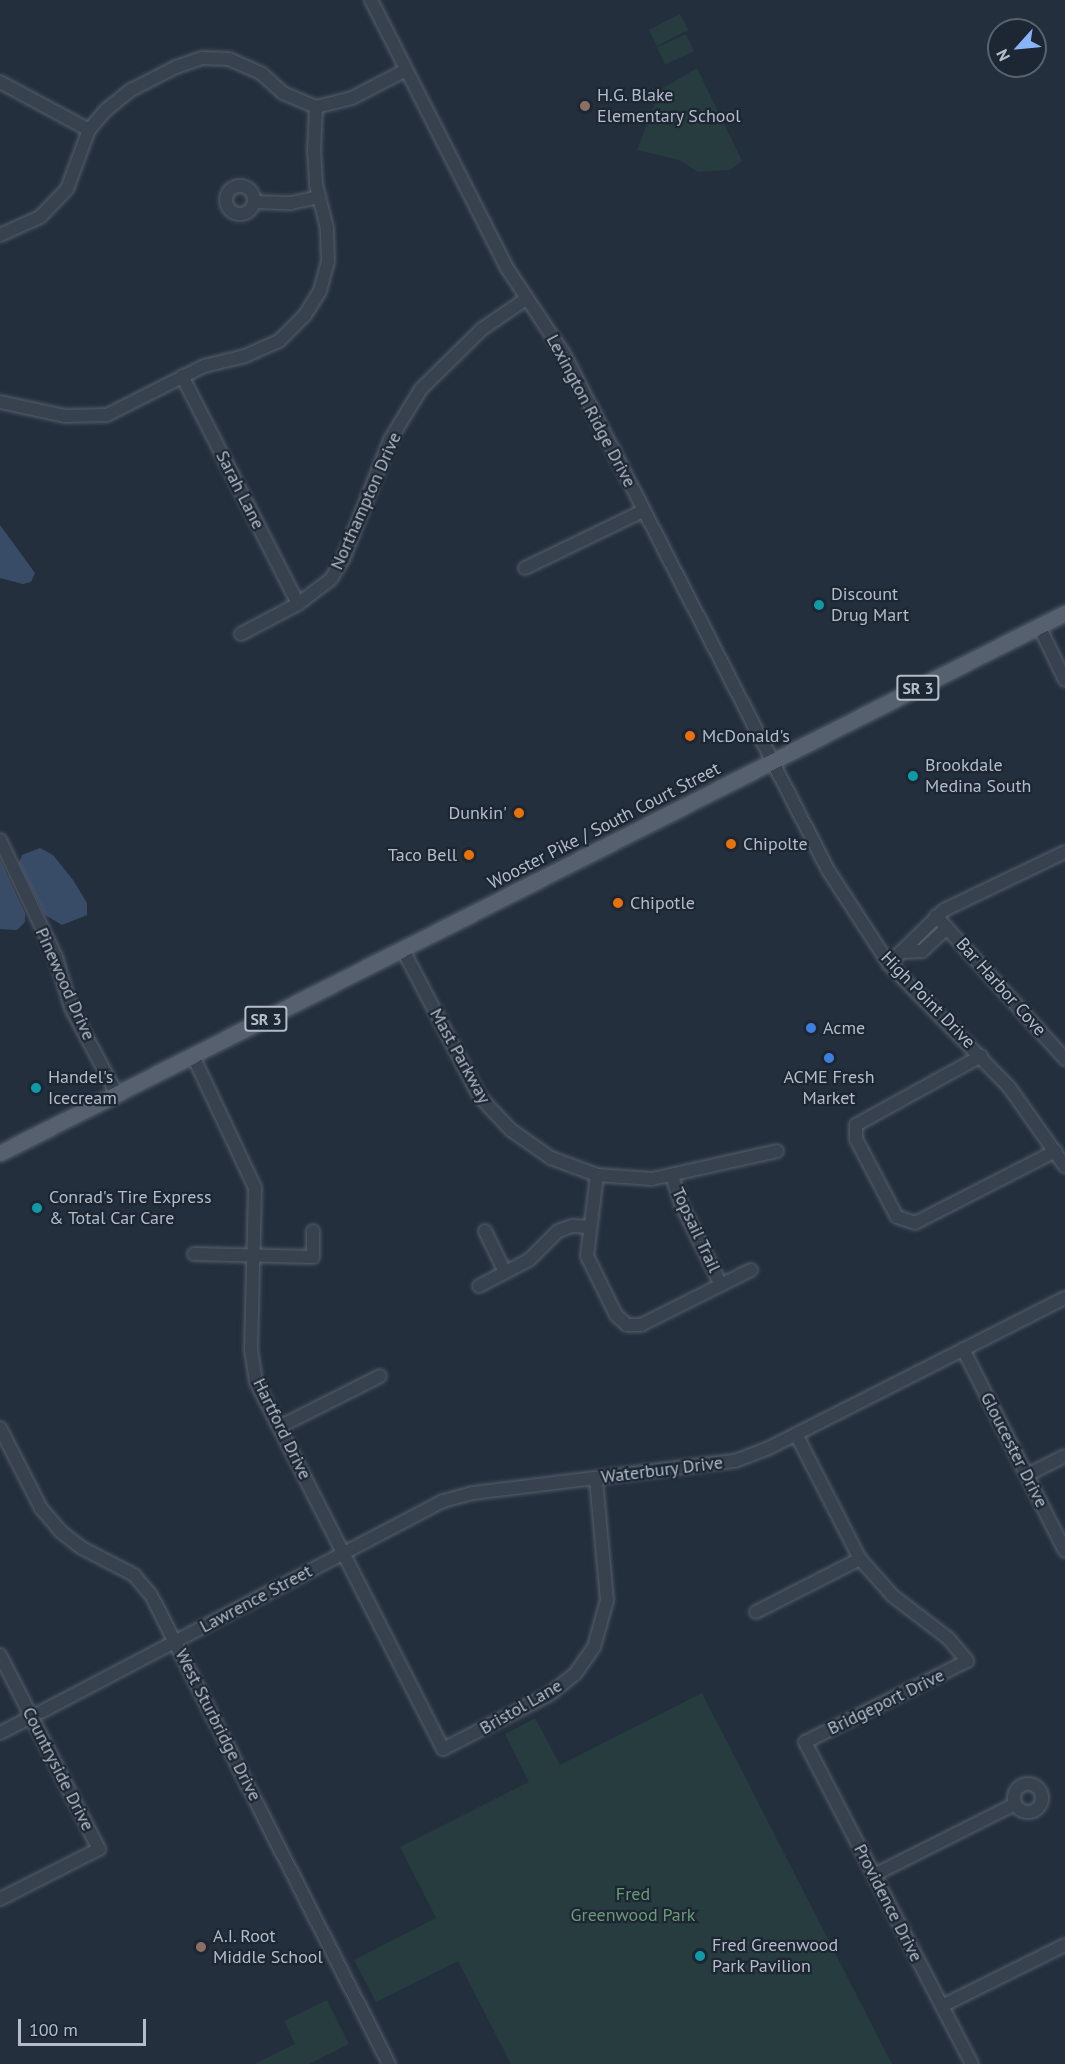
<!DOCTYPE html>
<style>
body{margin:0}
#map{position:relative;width:1065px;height:2064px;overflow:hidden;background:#242f3e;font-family:"PT Sans",sans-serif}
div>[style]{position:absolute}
.green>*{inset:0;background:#263c3f;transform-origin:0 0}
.water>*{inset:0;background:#394c67}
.roads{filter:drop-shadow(0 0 2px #565f6c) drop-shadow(0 0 2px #565f6c)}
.minor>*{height:12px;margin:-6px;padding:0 6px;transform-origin:6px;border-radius:6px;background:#38414e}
.minor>.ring{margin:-6px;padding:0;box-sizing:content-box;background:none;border:12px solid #38414e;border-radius:50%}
.major>*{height:15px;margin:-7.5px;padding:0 7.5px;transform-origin:7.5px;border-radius:7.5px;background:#56606e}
.dots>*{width:16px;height:16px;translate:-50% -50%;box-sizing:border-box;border:3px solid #1d2633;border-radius:50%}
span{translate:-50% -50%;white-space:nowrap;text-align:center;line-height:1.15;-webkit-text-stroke:4.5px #1d2633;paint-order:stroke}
.shield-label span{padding:2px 4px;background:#1d2633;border:2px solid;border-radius:4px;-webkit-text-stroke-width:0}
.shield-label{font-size:16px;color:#b4bcc9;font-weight:700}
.poi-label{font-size:18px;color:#b4bcc9}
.left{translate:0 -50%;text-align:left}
.right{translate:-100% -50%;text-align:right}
.street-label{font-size:18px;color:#b4bcc9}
.park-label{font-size:18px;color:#6b9a76}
.north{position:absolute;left:987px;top:18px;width:60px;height:60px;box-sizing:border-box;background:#1d2633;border:2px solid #59626f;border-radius:50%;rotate:243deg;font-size:16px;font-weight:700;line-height:24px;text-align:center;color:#b4bcc9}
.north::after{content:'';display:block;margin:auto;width:21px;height:27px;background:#8ab4f8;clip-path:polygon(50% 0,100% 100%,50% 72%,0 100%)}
.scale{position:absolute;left:18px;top:2019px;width:128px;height:27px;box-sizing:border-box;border:3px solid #b4bcc9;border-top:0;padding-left:8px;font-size:18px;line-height:21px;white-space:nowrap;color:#b4bcc9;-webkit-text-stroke:4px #1d2633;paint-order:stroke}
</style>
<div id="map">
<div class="green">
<div style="left:680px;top:14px;width:18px;height:35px;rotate:63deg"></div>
<div style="left:686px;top:34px;width:19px;height:32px;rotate:65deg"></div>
<div style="clip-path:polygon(697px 68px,742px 161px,730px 170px,698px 172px,679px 160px,637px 150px,660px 90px)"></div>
<div style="clip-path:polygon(702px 1693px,892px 2064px,511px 2064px,458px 1961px,376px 2002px,354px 1960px,436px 1918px,400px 1847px,529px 1782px,505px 1734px,535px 1718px,560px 1765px)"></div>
<div style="clip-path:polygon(327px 2000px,349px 2044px,309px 2064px,255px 2064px,295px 2044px,284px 2021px)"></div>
</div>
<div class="water">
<div style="clip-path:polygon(0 525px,35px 573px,31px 582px,23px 584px,0 578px)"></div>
<div style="clip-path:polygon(40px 848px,53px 855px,73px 880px,87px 903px,87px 915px,62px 925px,45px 915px,19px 863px,22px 855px)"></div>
<div style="clip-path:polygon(0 860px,25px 913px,25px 922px,17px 930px,0 929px)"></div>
</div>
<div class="roads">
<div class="minor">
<div style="left:371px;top:0;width:301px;rotate:63.1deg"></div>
<div style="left:507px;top:268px;width:103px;rotate:56.5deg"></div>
<div style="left:564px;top:354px;width:580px;rotate:62.9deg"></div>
<div style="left:828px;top:870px;width:112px;rotate:57deg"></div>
<div style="left:889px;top:964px;width:172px;rotate:45.7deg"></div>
<div style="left:1009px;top:1087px;width:97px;rotate:54.7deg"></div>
<div style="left:0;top:82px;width:101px;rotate:28.3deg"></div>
<div class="ring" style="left:226px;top:186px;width:16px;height:16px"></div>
<div style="left:255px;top:202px;width:36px;rotate:2deg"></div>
<div style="left:291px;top:203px;width:29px;rotate:-12deg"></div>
<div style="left:0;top:235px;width:44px;rotate:-24.2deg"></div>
<div style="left:40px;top:217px;width:39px;rotate:-46deg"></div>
<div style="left:67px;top:189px;width:63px;rotate:-69.6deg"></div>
<div style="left:89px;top:130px;width:26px;rotate:-50deg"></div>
<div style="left:106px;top:110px;width:32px;rotate:-39deg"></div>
<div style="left:131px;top:90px;width:51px;rotate:-27.1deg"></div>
<div style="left:176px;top:67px;width:28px;rotate:-19deg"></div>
<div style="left:202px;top:58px;width:27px;rotate:2deg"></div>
<div style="left:229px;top:59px;width:36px;rotate:24deg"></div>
<div style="left:262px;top:74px;width:28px;rotate:42deg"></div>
<div style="left:283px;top:93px;width:36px;rotate:23deg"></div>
<div style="left:316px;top:107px;width:37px;rotate:-14deg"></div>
<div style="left:352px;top:98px;width:61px;rotate:-27.4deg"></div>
<div style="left:182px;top:376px;width:256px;rotate:63deg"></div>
<div style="left:0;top:402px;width:66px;rotate:12.2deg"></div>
<div style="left:65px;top:416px;width:42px;rotate:-1.4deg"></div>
<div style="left:107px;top:415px;width:109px;rotate:-26.8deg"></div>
<div style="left:204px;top:366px;width:42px;rotate:-13.7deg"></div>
<div style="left:245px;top:356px;width:37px;rotate:-24deg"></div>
<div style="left:279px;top:341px;width:37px;rotate:-45deg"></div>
<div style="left:305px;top:315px;width:28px;rotate:-58deg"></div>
<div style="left:320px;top:291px;width:30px;rotate:-75deg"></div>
<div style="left:328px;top:262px;width:34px;rotate:-92deg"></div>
<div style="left:327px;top:228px;width:44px;rotate:-104.3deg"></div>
<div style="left:316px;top:185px;width:33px;rotate:-93deg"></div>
<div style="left:314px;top:152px;width:45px;rotate:-87.5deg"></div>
<div style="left:525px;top:568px;width:131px;rotate:-25.8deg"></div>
<div style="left:1039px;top:626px;width:60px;rotate:64.3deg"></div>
<div style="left:241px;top:634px;width:64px;rotate:-27.8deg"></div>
<div style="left:298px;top:604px;width:41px;rotate:-37.1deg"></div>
<div style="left:331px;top:579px;width:26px;rotate:-59deg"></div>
<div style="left:344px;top:557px;width:126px;rotate:-68.5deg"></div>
<div style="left:390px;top:440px;width:60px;rotate:-58.7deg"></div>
<div style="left:421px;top:389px;width:86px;rotate:-44.5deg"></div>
<div style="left:482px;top:329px;width:53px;rotate:-34.3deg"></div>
<div style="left:0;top:840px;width:130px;rotate:64.4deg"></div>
<div style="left:56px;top:957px;width:53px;rotate:73.6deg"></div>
<div style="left:71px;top:1008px;width:98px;rotate:61.9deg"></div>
<div style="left:936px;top:916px;width:193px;rotate:47.9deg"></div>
<div style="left:403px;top:950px;width:166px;rotate:62.4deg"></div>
<div style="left:480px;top:1097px;width:45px;rotate:46.8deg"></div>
<div style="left:511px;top:1130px;width:49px;rotate:35deg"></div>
<div style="left:551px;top:1158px;width:49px;rotate:20.3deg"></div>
<div style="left:597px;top:1175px;width:55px;rotate:4.2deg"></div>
<div style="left:652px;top:1179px;width:128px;rotate:-12.6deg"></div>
<div style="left:901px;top:952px;width:21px;rotate:-3deg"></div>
<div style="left:922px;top:951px;width:34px;rotate:-43deg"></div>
<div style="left:889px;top:964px;width:77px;rotate:-44.5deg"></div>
<div style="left:944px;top:910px;width:134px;rotate:-25.6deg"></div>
<div style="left:193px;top:1056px;width:146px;rotate:64.8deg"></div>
<div style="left:255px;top:1188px;width:162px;rotate:91.4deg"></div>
<div style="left:251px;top:1350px;width:32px;rotate:81deg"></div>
<div style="left:256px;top:1382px;width:412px;rotate:63deg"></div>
<div style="left:443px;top:1749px;width:120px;rotate:-27.2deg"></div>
<div style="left:550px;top:1694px;width:32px;rotate:-39deg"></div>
<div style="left:575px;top:1674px;width:33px;rotate:-55deg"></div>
<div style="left:594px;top:1647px;width:49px;rotate:-74.5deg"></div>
<div style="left:607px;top:1600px;width:122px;rotate:-95.2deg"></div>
<div style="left:981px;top:1056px;width:143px;rotate:151.1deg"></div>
<div style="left:856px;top:1125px;width:14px;rotate:90deg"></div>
<div style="left:856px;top:1139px;width:88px;rotate:62.3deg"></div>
<div style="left:897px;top:1217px;width:19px;rotate:18deg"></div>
<div style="left:915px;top:1223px;width:158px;rotate:-27.1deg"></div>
<div style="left:597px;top:1175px;width:82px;rotate:97deg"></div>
<div style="left:587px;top:1256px;width:66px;rotate:63.8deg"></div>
<div style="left:616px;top:1315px;width:15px;rotate:42deg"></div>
<div style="left:627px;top:1325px;width:14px"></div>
<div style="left:641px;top:1325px;width:123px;rotate:-26.6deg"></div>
<div style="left:672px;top:1176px;width:29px;rotate:72deg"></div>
<div style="left:681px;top:1204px;width:90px;rotate:63.7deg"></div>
<div style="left:485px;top:1231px;width:46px;rotate:64deg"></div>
<div style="left:194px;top:1254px;width:119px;rotate:1.4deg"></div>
<div style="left:313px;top:1257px;width:26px;rotate:-90deg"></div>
<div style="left:479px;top:1286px;width:56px;rotate:-27.5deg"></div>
<div style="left:529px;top:1260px;width:41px;rotate:-45deg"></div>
<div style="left:558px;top:1231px;width:15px;rotate:-20deg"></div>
<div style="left:572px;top:1226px;width:17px;rotate:3deg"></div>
<div style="left:963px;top:1349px;width:226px;rotate:63.2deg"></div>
<div style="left:279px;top:1427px;width:113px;rotate:-26.8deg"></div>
<div style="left:0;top:1428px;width:90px;rotate:62.9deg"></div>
<div style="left:41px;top:1508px;width:30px;rotate:50deg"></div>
<div style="left:60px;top:1531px;width:28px;rotate:38deg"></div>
<div style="left:82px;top:1548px;width:59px;rotate:27.4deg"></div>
<div style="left:134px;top:1575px;width:26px;rotate:50deg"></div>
<div style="left:151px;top:1595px;width:526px;rotate:63.09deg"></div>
<div style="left:796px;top:1434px;width:140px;rotate:62.9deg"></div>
<div style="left:860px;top:1559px;width:50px;rotate:48.3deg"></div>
<div style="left:893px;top:1596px;width:69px;rotate:37.4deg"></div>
<div style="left:948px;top:1638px;width:30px;rotate:50deg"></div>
<div style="left:967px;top:1661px;width:181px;rotate:153.4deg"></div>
<div style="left:805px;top:1742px;width:363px;rotate:62.6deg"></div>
<div style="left:1027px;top:1475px;width:42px;rotate:-26.6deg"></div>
<div style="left:756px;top:1612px;width:117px;rotate:-27deg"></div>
<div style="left:0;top:1655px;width:218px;rotate:63deg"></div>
<div style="left:99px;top:1849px;width:111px;rotate:153.2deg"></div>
<div style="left:41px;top:1712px;width:454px;rotate:-27.7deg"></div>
<div style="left:443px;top:1501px;width:31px;rotate:-15deg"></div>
<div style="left:473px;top:1493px;width:264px;rotate:-7deg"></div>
<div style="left:735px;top:1461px;width:36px;rotate:-21deg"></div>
<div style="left:769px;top:1448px;width:332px;rotate:-26.9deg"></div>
<div style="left:0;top:1733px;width:37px;rotate:-27deg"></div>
<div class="ring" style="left:1014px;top:1784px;width:16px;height:16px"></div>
<div style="left:874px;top:1875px;width:158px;rotate:-26.7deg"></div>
<div style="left:942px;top:2006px;width:137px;rotate:-26.4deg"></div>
</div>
<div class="major">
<div style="left:0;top:1153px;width:1194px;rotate:-26.89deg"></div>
</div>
</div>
<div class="dots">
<div style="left:585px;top:106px;background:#8d6e63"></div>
<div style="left:819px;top:605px;background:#0f9aa8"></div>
<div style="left:690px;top:736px;background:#e8710a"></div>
<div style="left:913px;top:776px;background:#0f9aa8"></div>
<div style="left:519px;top:813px;background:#e8710a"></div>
<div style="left:731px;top:844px;background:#e8710a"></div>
<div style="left:469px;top:855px;background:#e8710a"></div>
<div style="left:618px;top:903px;background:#e8710a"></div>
<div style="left:811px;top:1028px;background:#3f7fe0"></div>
<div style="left:829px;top:1058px;background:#3f7fe0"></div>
<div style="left:36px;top:1088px;background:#0f9aa8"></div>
<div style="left:37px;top:1208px;background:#0f9aa8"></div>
<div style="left:201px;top:1947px;background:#8d6e63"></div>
<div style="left:700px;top:1956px;background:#0f9aa8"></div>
</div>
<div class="shield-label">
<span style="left:918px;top:688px">SR 3</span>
<span style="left:266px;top:1019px">SR 3</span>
</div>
<div class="poi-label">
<span class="left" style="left:597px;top:106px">H.G. Blake<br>Elementary School</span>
<span class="left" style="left:831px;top:605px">Discount<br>Drug Mart</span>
<span class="left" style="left:702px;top:736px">McDonald's</span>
<span class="left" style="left:925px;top:776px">Brookdale<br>Medina South</span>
<span class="right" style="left:507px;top:813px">Dunkin'</span>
<span class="left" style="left:743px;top:844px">Chipolte</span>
<span class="right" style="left:457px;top:855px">Taco Bell</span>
<span class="left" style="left:630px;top:903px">Chipotle</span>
<span class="left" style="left:823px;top:1028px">Acme</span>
<span class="left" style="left:48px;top:1088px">Handel's<br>Icecream</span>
<span style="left:829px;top:1088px">ACME Fresh<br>Market</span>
<span class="left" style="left:49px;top:1208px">Conrad's Tire Express<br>&amp; Total Car Care</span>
<span class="left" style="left:213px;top:1947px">A.I. Root<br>Middle School</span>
<span class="left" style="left:712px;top:1956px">Fred Greenwood<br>Park Pavilion</span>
</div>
<div class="street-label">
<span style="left:591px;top:411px;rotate:62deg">Lexington Ridge Drive</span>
<span style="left:240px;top:490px;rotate:63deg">Sarah Lane</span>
<span style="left:366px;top:501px;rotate:-66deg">Northampton Drive</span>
<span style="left:604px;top:826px;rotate:-27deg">Wooster Pike / South Court Street</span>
<span style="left:65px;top:984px;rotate:66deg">Pinewood Drive</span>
<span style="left:1001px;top:987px;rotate:48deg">Bar Harbor Cove</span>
<span style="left:928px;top:1000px;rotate:46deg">High Point Drive</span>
<span style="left:460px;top:1056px;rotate:61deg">Mast Parkway</span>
<span style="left:696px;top:1230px;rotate:65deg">Topsail Trail</span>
<span style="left:282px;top:1429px;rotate:64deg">Hartford Drive</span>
<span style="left:1014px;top:1450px;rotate:63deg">Gloucester Drive</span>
<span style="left:662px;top:1470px;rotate:-7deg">Waterbury Drive</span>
<span style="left:256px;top:1599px;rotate:-28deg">Lawrence Street</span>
<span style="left:886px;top:1702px;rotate:-26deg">Bridgeport Drive</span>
<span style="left:521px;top:1707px;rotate:-30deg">Bristol Lane</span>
<span style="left:218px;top:1725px;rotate:63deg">West Sturbridge Drive</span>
<span style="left:58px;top:1769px;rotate:63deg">Countryside Drive</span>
<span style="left:888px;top:1903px;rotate:63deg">Providence Drive</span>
</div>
<div class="park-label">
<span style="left:633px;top:1905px">Fred<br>Greenwood Park</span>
</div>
<div class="north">N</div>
<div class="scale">100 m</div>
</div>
